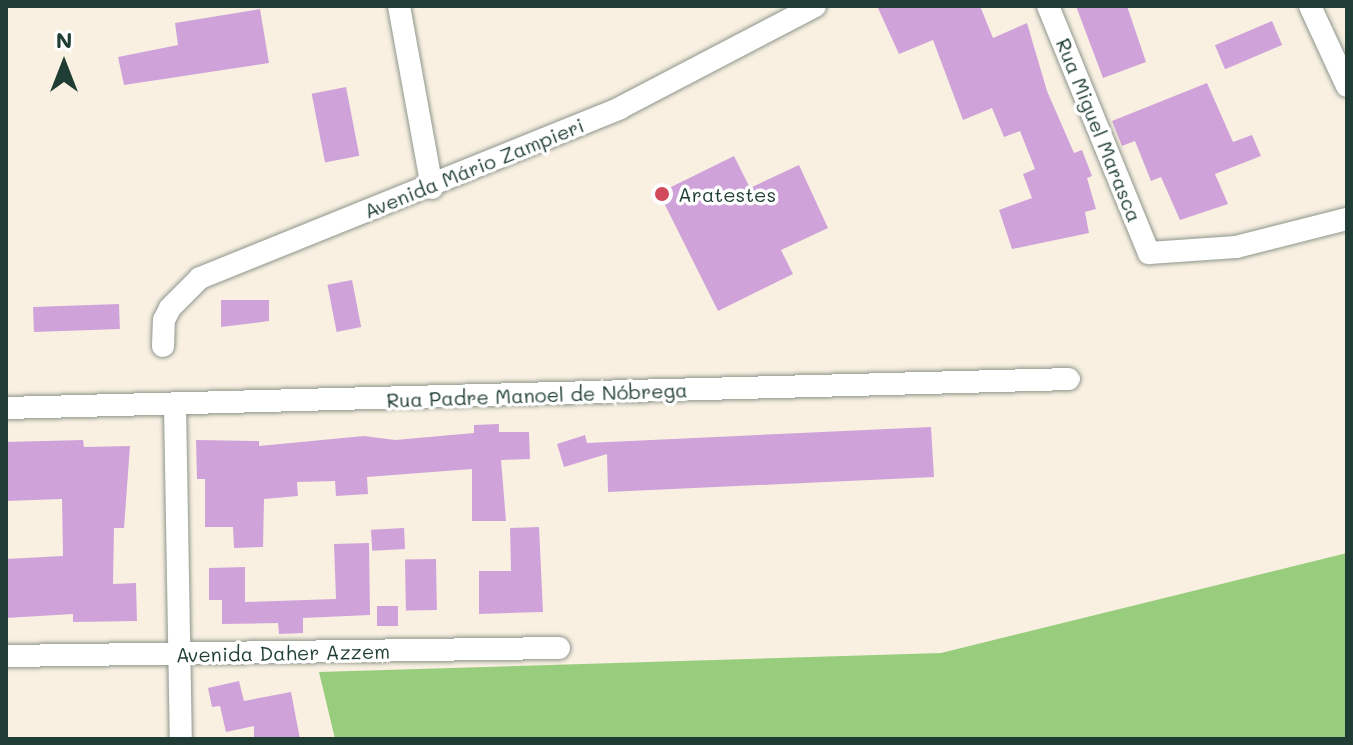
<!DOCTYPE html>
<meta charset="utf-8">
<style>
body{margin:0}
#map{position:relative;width:1353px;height:745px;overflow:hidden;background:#f9f0e2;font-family:Mali,sans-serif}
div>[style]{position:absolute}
.green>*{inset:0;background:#98cd7e}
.building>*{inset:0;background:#cfa3d9;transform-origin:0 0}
.roads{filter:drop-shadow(0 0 2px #8c968b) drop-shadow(0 0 2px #8c968b)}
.street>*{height:22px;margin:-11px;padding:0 11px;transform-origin:11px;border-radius:11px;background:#fff}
.dots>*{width:22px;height:22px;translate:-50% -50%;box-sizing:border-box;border:4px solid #fff;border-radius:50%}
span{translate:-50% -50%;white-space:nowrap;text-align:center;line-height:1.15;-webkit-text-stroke:7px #fff;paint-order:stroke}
.street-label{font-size:20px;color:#1f3d34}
.poi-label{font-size:20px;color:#1f3d34}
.left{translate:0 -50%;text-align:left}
.frame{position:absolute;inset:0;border:8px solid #1f3d34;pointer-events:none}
.north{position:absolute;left:24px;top:24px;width:80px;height:80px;-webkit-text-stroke:6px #fff;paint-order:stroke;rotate:0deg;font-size:22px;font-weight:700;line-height:32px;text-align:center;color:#1f3d34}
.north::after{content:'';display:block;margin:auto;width:28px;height:36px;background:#1f3d34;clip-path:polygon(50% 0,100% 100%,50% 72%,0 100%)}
</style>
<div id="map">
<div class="green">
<div style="clip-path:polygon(1347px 553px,1347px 739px,335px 739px,319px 672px,941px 653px)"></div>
</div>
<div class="building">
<div style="clip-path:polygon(877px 6px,980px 6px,993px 38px,1027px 23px,1047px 91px,1074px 153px,1082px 150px,1092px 176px,1087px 178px,1096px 209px,1085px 212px,1089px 233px,1012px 249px,999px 210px,1032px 198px,1023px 174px,1035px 169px,1020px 131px,1004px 137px,992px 108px,963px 120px,933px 40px,899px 54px)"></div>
<div style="clip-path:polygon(1076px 6px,1127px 6px,1146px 62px,1103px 78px)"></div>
<div style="clip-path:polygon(260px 9px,269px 63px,124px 85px,118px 57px,178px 45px,175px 23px)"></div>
<div style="left:1272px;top:21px;width:26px;height:62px;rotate:67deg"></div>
<div style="clip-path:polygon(1207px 83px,1233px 142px,1252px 135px,1261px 156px,1215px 174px,1228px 204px,1180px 220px,1161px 177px,1151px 181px,1135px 141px,1122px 146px,1112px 121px)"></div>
<div style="left:346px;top:87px;width:70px;height:35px;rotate:79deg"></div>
<div style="clip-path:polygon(734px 156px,750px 188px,799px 165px,828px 228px,781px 250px,793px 274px,718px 311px,659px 193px)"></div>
<div style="left:352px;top:280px;width:48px;height:25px;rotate:79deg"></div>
<div style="clip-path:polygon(221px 300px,269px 300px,269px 321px,221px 327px)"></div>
<div style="left:119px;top:304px;width:25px;height:86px;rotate:88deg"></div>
<div style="clip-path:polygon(499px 424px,499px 432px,529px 432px,530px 459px,501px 460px,506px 521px,472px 521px,472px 469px,367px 477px,368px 494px,336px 496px,335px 481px,297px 482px,298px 496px,264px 499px,263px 547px,234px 548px,233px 527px,205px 527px,205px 479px,197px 479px,196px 440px,259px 441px,259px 446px,364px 436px,395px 440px,474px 433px,474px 425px)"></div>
<div style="clip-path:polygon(931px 427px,934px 477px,608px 492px,607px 454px,564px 467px,557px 444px,585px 435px,587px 443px)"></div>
<div style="clip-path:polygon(83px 440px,84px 447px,130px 446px,124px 528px,114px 528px,113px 584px,136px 583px,137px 621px,73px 622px,73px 614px,6px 618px,6px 559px,63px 556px,62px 499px,6px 501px,6px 442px)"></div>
<div style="clip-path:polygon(539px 527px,543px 612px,479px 614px,479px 571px,511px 571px,510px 528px)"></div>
<div style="left:404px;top:528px;width:21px;height:33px;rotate:87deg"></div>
<div style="clip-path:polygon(369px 543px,370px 615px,303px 618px,303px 633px,279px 634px,278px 623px,222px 624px,222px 600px,209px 600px,209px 568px,245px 567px,245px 602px,336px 599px,334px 544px)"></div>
<div style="left:436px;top:559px;width:51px;height:31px;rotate:89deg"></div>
<div style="left:398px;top:606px;width:20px;height:21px;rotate:90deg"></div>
<div style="clip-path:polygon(239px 681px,244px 701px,291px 692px,300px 739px,254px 739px,254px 726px,226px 732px,220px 706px,212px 707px,208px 688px)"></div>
</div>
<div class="roads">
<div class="street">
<div style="left:399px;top:6px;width:185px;rotate:79.7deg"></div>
<div style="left:1048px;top:6px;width:267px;rotate:67.8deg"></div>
<div style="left:1149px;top:253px;width:87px;rotate:-3.9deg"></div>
<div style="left:1236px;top:247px;width:114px;rotate:-14.2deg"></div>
<div style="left:1310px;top:6px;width:88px;rotate:65.2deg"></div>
<div style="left:163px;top:346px;width:26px;rotate:-88deg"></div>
<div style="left:164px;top:320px;width:13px;rotate:-63deg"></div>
<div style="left:170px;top:308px;width:42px;rotate:-45deg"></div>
<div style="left:200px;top:278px;width:453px;rotate:-22deg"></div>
<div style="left:620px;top:108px;width:220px;rotate:-27.6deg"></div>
<div style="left:175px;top:406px;width:333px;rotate:89deg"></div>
<div style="left:6px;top:408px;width:1063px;rotate:-1.56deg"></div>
<div style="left:6px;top:656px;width:553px;rotate:-0.83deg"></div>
</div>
</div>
<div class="dots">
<div style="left:662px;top:194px;background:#d1495b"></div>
</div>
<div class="street-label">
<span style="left:1099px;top:130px;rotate:68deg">Rua Miguel Marasca</span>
<span style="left:474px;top:168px;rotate:-22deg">Avenida Mário Zampieri</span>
<span style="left:537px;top:395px;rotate:-2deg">Rua Padre Manoel de Nóbrega</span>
<span style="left:283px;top:653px;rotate:-1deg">Avenida Daher Azzem</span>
</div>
<div class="poi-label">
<span class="left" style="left:678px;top:194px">Aratestes</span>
</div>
<div class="frame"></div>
<div class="north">N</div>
</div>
